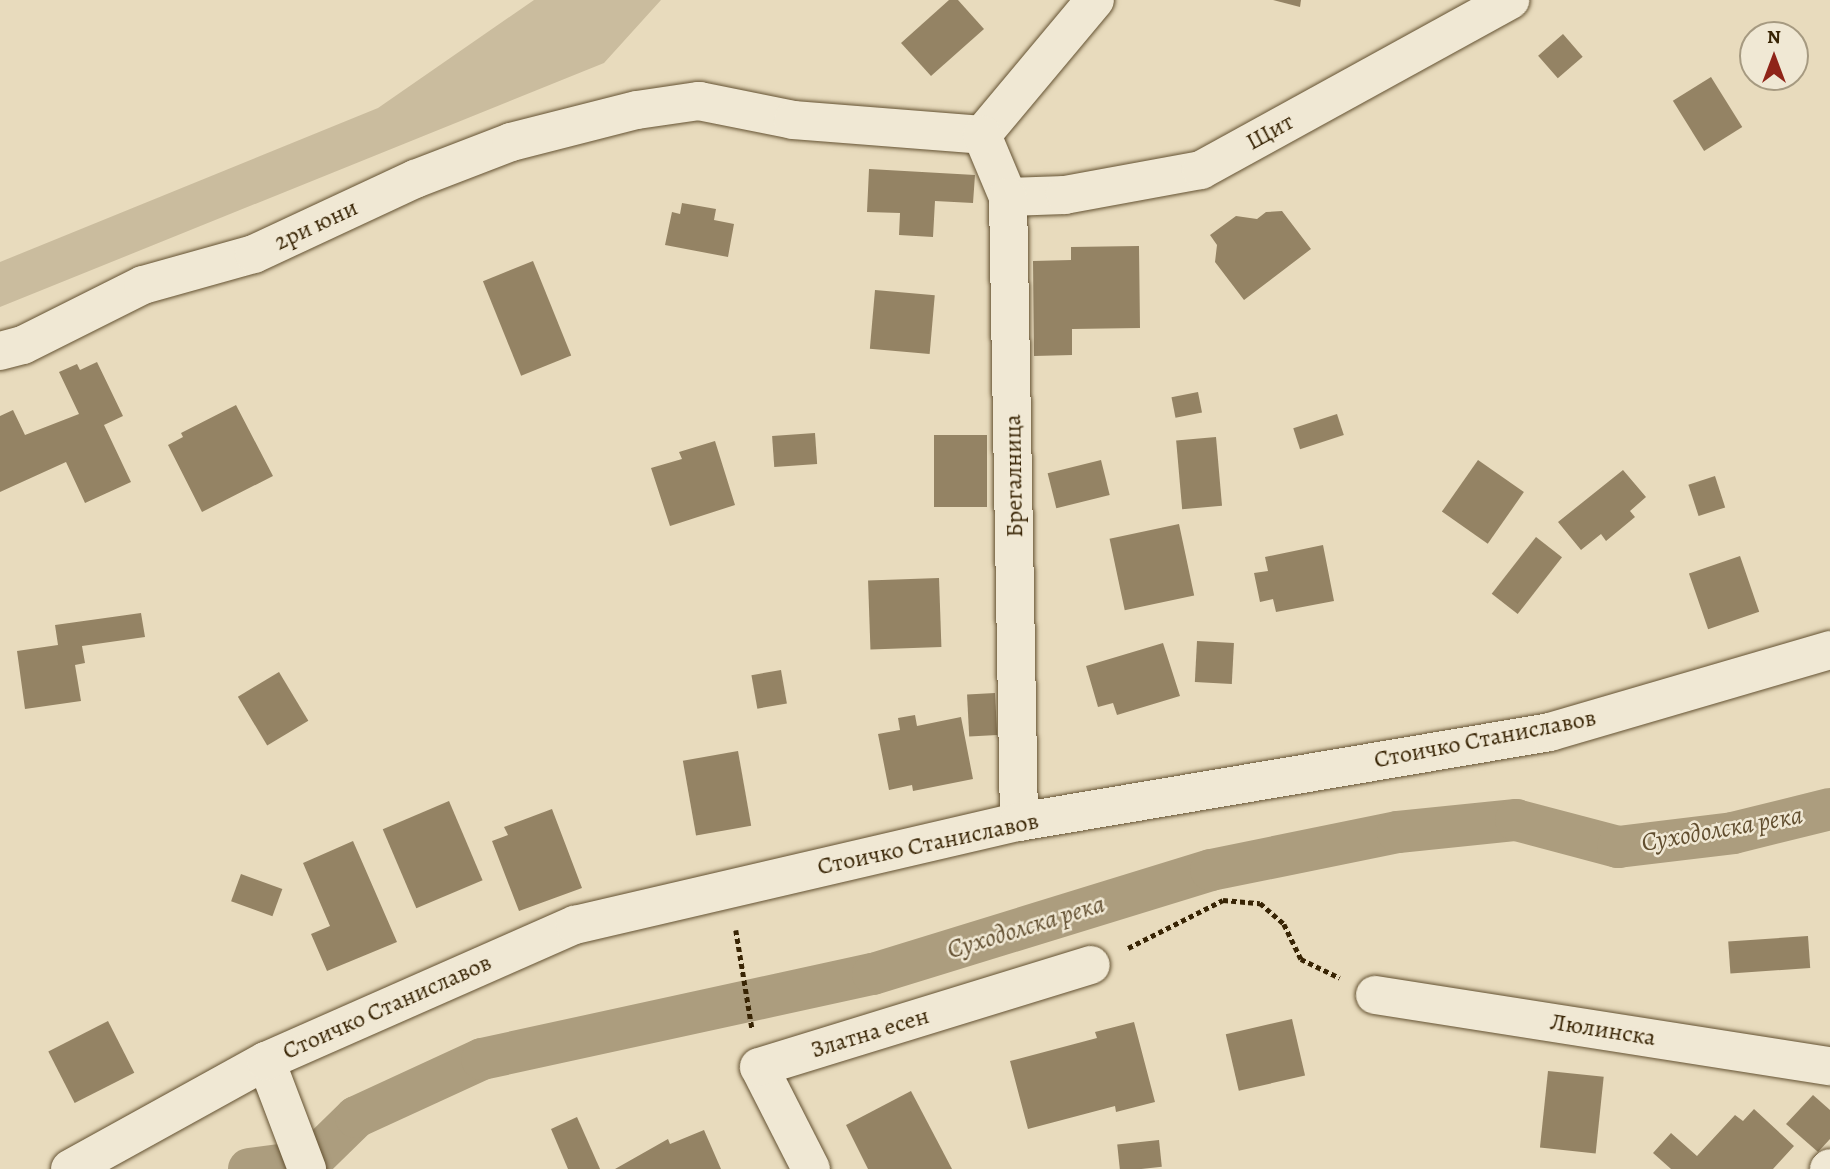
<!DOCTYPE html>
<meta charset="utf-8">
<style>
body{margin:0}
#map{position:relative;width:1830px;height:1169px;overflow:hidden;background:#e8dbbd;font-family:Alegreya,serif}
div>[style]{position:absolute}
.green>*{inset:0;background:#cabc9e}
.canal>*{height:42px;margin:-21px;padding:0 21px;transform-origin:21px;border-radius:21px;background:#ac9d7e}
.building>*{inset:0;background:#948364;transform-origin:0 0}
.path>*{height:4.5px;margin-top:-2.25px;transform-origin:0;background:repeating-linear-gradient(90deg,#382404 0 5px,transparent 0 8.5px)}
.roads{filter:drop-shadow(0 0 2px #645232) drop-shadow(0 0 2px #645232)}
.minor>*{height:38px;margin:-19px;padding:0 19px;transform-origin:19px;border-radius:19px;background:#f0e8d4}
span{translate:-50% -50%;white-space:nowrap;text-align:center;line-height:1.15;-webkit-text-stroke:5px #f0e8d4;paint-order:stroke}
.street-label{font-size:24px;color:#382404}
.water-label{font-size:26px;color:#614e2f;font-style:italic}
.north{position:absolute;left:1739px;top:21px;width:70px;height:70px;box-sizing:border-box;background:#f0e8d4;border:2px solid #a69a81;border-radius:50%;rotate:0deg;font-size:19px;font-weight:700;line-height:28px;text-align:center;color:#382404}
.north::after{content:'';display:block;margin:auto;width:24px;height:32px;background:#8f2418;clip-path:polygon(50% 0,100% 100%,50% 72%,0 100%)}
</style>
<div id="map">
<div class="green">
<div style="clip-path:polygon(534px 0,661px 0,604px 63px,0 307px,0 262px,378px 108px)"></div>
</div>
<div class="canal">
<div style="left:249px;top:1169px;width:63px;rotate:-7.4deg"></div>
<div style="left:311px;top:1161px;width:63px;rotate:-44.4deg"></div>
<div style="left:356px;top:1117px;width:139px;rotate:-24.7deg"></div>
<div style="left:482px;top:1059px;width:400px;rotate:-12.3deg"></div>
<div style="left:873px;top:974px;width:354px;rotate:-17.1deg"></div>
<div style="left:1211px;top:870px;width:191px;rotate:-11.5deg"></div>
<div style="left:1398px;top:832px;width:119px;rotate:-5.8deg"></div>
<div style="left:1516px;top:820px;width:106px;rotate:14.8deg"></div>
<div style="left:1618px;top:847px;width:116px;rotate:-6.9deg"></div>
<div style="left:1733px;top:833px;width:100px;rotate:-13.9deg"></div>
</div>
<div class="building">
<div style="clip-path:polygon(949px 0,958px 0,984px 29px,931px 76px,901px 43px)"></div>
<div style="clip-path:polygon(1273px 0,1301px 0,1300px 7px)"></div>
<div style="left:1563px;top:34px;width:30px;height:33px;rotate:49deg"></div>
<div style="left:1711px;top:77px;width:59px;height:45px;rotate:58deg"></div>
<div style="clip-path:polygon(869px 169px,975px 175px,973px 203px,935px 201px,933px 237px,899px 235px,900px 213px,867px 212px)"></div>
<div style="clip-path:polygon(682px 203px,716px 209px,714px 220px,734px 224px,728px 257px,665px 245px,672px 212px,680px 214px)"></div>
<div style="clip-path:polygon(1282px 211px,1311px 249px,1244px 300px,1215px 262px,1217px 245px,1210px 235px,1236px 216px,1257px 219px,1266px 212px)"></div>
<div style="clip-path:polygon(1139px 246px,1140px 328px,1072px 329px,1072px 355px,1034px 356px,1033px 261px,1071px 260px,1071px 247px)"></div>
<div style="left:533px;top:261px;width:102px;height:54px;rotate:68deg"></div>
<div style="left:875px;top:290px;width:60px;height:59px;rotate:5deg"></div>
<div style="clip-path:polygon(97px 362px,123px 416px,104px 425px,131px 482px,85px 503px,66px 462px,0 492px,0 416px,13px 410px,25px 435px,79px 414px,59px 372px,77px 364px,80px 370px)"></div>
<div style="left:1198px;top:392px;width:21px;height:27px;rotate:79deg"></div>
<div style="clip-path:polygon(236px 405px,273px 476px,202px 512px,168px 445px,183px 437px,181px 433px)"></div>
<div style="left:1337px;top:414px;width:22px;height:46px;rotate:72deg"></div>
<div style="left:815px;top:433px;width:31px;height:43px;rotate:86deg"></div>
<div style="left:934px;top:435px;width:53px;height:72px"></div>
<div style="left:1216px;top:437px;width:69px;height:40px;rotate:85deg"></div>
<div style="clip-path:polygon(715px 441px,735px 505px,670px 526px,651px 468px,682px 459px,679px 452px)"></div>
<div style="left:1101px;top:460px;width:36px;height:55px;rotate:76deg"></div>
<div style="left:1478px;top:460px;width:56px;height:63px;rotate:35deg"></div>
<div style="clip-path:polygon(1623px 470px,1646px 497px,1630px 511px,1635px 517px,1606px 541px,1601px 534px,1581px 550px,1558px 522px)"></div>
<div style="left:1715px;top:476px;width:33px;height:28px;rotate:72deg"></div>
<div style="left:1179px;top:524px;width:73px;height:71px;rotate:78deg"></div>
<div style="left:1536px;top:537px;width:33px;height:72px;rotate:38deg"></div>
<div style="clip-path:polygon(1323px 545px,1334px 601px,1276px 612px,1273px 599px,1260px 602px,1254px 573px,1268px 571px,1265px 557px)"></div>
<div style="left:1740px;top:556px;width:59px;height:54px;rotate:71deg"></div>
<div style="left:939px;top:578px;width:69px;height:71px;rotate:88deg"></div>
<div style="clip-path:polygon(141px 613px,145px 637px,82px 646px,85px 663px,75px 665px,81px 701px,25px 709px,17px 651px,58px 645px,55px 625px)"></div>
<div style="left:1197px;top:641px;width:37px;height:41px;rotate:3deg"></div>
<div style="clip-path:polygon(1163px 643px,1180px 696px,1117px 715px,1113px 703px,1098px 707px,1086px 666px)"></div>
<div style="left:781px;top:670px;width:34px;height:30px;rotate:80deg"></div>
<div style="left:279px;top:672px;width:57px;height:48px;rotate:59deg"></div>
<div style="left:995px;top:693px;width:42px;height:28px;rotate:87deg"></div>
<div style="clip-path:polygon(915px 715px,917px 726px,961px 717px,973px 779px,913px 791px,912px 785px,889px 790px,878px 734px,900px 730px,898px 718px)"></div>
<div style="left:738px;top:751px;width:76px;height:56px;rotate:80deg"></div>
<div style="left:449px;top:801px;width:86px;height:72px;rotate:67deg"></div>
<div style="clip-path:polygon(552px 809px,582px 888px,519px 911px,492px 841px,508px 835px,504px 827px)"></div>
<div style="clip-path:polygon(353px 841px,397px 942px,327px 971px,311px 934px,330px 926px,303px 863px)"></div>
<div style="left:241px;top:874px;width:44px;height:29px;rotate:20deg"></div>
<div style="left:1808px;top:936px;width:32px;height:80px;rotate:86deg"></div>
<div style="left:1292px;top:1019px;width:58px;height:68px;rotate:77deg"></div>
<div style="left:108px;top:1021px;width:58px;height:67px;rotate:63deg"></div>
<div style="clip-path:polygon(1134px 1022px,1155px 1102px,1116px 1112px,1115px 1106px,1028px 1129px,1010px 1061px,1097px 1038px,1095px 1032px)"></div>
<div style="left:1548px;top:1071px;width:56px;height:77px;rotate:6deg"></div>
<div style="clip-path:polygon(911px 1091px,952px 1169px,868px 1169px,846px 1125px)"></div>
<div style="clip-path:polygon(1813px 1095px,1830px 1110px,1830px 1139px,1818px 1152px,1786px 1124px)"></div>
<div style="clip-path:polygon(1754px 1109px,1794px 1146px,1773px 1169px,1671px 1169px,1653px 1153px,1671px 1133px,1697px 1156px,1735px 1115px,1743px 1121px)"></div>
<div style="clip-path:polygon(577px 1117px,600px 1169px,568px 1169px,551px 1129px)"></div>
<div style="clip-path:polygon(704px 1130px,721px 1169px,615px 1169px,668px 1139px,670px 1144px)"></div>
<div style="left:1159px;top:1140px;width:27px;height:42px;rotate:84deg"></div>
</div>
<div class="path">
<div style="left:736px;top:930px;width:99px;rotate:80.7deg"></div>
<div style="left:1128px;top:948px;width:106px;rotate:-26.8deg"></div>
<div style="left:1223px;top:900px;width:37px;rotate:5deg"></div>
<div style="left:1260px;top:903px;width:32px;rotate:41deg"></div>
<div style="left:1284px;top:924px;width:39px;rotate:64deg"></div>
<div style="left:1301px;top:959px;width:43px;rotate:26deg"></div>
</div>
<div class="roads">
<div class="minor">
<div style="left:982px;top:135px;width:176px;rotate:-50.1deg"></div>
<div style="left:1008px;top:197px;width:57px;rotate:-2deg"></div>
<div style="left:1065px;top:195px;width:138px;rotate:-10.4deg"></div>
<div style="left:1201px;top:170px;width:353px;rotate:-28.8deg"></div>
<div style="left:0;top:351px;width:24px;rotate:-15deg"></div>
<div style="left:23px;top:345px;width:134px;rotate:-26.6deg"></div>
<div style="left:143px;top:285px;width:115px;rotate:-15.6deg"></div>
<div style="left:254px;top:254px;width:178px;rotate:-25deg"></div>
<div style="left:415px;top:179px;width:103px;rotate:-21.1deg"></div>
<div style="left:511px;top:142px;width:130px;rotate:-14.3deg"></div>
<div style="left:637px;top:110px;width:63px;rotate:-8.3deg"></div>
<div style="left:699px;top:101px;width:96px;rotate:11.4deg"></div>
<div style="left:793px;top:120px;width:190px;rotate:4.5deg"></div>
<div style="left:982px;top:135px;width:67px;rotate:67.2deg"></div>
<div style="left:1008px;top:197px;width:625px;rotate:88.99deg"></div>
<div style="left:1375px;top:995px;width:461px;rotate:8.9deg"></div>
<div style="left:266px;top:1061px;width:116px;rotate:69.2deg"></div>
<div style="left:70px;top:1169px;width:224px;rotate:-28.9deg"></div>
<div style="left:266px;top:1061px;width:338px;rotate:-23.8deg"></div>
<div style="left:575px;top:925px;width:456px;rotate:-13.1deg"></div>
<div style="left:1019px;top:822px;width:539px;rotate:-9.62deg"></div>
<div style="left:1550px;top:732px;width:292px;rotate:-16.3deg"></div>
<div style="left:811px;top:1169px;width:114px;rotate:-117deg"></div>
<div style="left:759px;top:1067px;width:347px;rotate:-17.1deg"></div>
<div style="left:1829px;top:1169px;width:1px;rotate:-45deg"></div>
</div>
</div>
<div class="street-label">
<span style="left:1270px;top:132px;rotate:-29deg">Щит</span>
<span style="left:316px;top:225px;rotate:-25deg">2ри юни</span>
<span style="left:1014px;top:476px;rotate:-91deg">Брегалница</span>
<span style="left:1485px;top:739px;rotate:-11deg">Стоичко Станиславов</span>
<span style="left:928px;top:844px;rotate:-12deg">Стоичко Станиславов</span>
<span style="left:387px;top:1007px;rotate:-24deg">Стоичко Станиславов</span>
<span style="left:1603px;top:1030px;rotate:9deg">Люлинска</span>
<span style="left:870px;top:1033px;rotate:-17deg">Златна есен</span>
</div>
<div class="water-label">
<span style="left:1722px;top:829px;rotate:-10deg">Суходолска река</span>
<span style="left:1026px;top:927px;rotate:-17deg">Суходолска река</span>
</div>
<div class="north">N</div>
</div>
